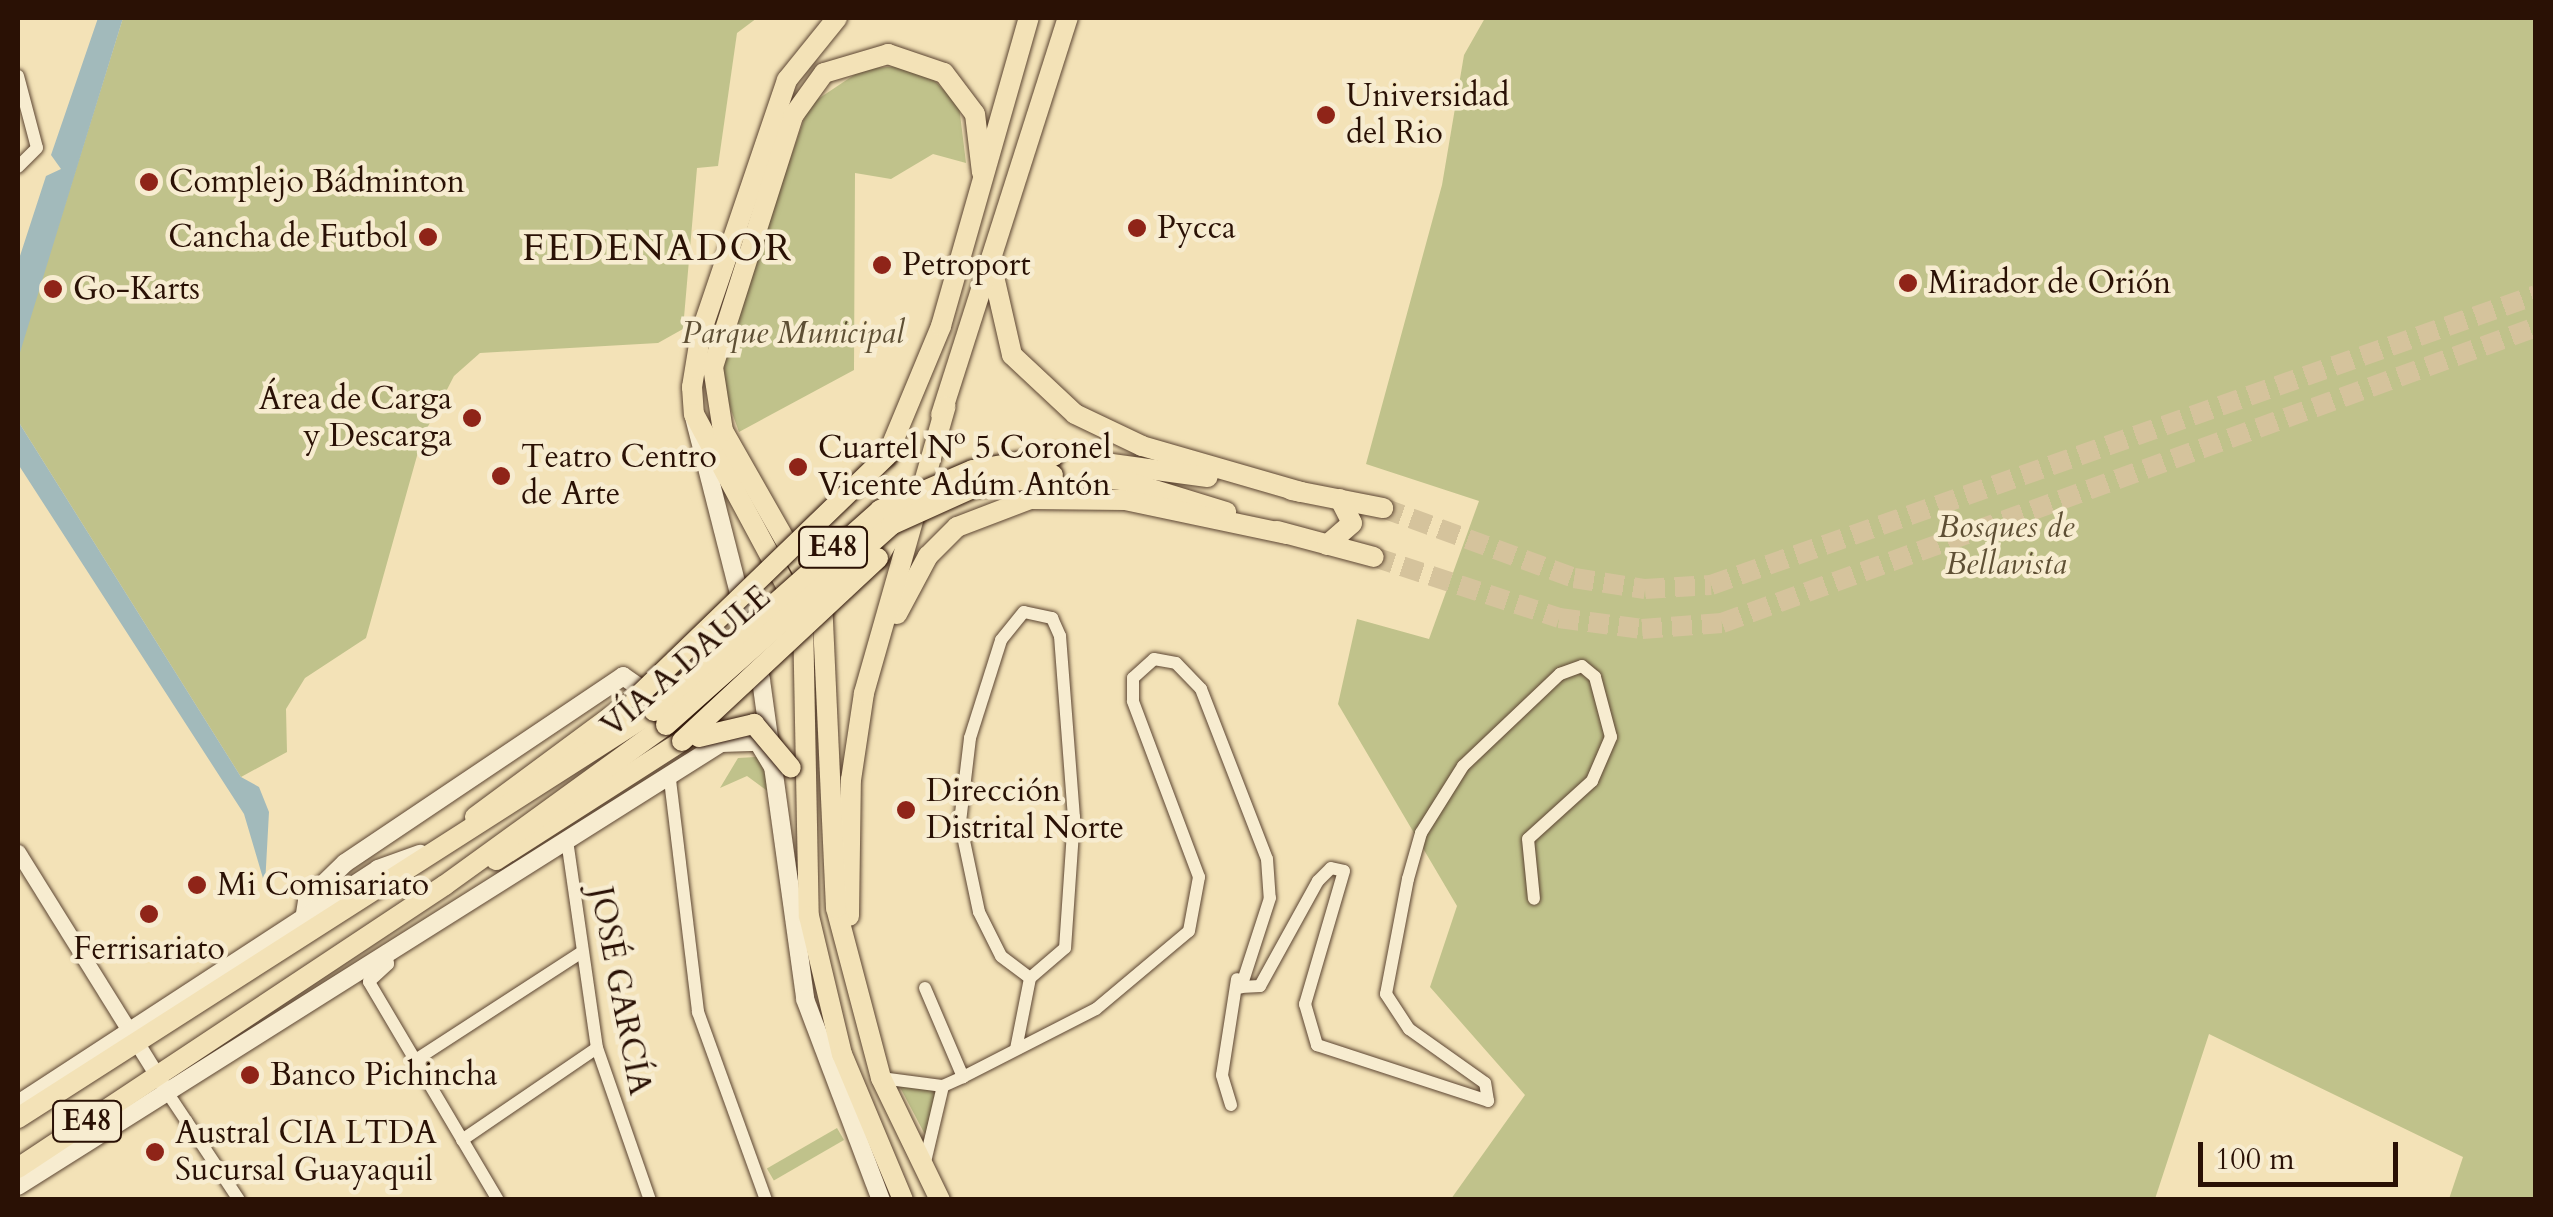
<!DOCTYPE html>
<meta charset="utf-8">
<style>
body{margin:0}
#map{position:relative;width:2553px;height:1217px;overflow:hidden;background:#f3e2b7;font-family:Cardo,serif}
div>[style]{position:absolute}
.green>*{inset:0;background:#c0c28b;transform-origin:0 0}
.water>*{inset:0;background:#a2babb}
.primary-tunnel>*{height:20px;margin-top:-10px;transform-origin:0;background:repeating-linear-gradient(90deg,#d5c39c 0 20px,transparent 0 30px)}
.roads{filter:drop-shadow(0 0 2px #5c4532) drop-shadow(0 0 2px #5c4532)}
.minor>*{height:12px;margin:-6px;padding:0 6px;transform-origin:6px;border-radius:6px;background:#f7ecd0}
.tertiary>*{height:15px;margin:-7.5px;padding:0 7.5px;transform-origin:7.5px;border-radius:7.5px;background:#f7ecd0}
.secondary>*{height:18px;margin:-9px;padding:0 9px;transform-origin:9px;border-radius:9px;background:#f7ecd0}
.primary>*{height:20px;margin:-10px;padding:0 10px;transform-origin:10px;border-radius:10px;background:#f3e2b7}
.bridges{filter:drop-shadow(0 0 2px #2a1105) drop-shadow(0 0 2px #2a1105)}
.primary-bridge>*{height:20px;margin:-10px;padding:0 10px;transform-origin:10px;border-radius:10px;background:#f3e2b7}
.dots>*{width:28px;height:28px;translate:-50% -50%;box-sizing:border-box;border:5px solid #f7ecd0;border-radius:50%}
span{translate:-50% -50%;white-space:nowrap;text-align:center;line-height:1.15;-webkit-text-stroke:9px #f7ecd0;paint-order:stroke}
.shield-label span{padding:2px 8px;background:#f7ecd0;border:2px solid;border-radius:8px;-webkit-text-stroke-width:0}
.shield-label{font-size:30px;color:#2a1105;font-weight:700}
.poi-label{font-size:32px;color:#2a1105}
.left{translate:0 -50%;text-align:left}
.right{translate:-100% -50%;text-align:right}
.park-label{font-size:32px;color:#5e4f34;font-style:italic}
.street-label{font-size:32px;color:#2a1105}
.quarter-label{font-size:38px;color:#2a1105;letter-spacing:2.5px}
.frame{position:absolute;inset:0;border:20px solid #2a1105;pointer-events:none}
.scale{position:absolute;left:2198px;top:1142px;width:200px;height:45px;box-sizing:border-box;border:5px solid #2a1105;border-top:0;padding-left:12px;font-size:30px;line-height:35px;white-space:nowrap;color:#2a1105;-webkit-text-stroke:8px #f7ecd0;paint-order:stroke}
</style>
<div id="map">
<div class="green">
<div style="clip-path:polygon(123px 18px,757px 18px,737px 33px,718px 166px,697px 168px,683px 329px,658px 343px,480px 353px,454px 376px,422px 438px,366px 638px,305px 678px,286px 709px,287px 752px,241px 777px,18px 421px,20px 349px)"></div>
<div style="clip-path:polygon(1485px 18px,2535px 18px,2535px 1199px,2449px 1199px,2463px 1157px,2209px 1034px,2155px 1199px,1451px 1199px,1525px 1095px,1430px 987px,1457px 906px,1338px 704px,1357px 619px,1429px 639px,1479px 501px,1366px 464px,1442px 185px,1464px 55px)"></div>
<div style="clip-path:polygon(900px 66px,933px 79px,959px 106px,966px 163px,933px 154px,891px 179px,855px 173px,854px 370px,739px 432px,722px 385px,727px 340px,809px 105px,863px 69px)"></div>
<div style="clip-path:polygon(756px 757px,770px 762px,773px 795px,747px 776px,720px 788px,738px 758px)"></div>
<div style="clip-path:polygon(893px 1074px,946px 1090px,930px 1144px)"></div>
<div style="left:837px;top:1128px;width:14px;height:81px;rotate:60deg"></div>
</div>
<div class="water">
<div style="clip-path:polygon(98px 18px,123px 18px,18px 359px,18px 262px,46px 176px,61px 169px,51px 155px)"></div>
<div style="clip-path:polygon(18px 421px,241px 777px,259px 787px,269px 812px,265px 885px,244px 814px,18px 464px)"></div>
</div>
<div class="primary-tunnel">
<div style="left:1383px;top:508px;width:203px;rotate:20.1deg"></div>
<div style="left:1574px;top:578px;width:72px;rotate:8.8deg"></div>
<div style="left:1645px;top:589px;width:66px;rotate:-3.5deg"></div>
<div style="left:1711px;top:585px;width:874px;rotate:-19.37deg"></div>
<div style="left:1374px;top:557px;width:195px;rotate:18.2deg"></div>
<div style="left:1559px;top:618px;width:84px;rotate:7.5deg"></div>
<div style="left:1642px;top:629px;width:80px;rotate:-4.3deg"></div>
<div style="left:1722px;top:623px;width:866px;rotate:-19.98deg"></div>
</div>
<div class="roads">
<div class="minor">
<div style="left:18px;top:76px;width:74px;rotate:75.2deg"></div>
<div style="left:37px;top:148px;width:27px;rotate:135deg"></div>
<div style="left:1024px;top:612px;width:29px;rotate:12deg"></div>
<div style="left:1052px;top:618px;width:20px;rotate:66deg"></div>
<div style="left:1060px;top:636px;width:182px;rotate:85.6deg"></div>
<div style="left:1074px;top:817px;width:131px;rotate:93.9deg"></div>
<div style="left:1065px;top:948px;width:46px;rotate:139.4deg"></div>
<div style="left:1030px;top:978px;width:36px;rotate:-143deg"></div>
<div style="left:1001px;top:956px;width:49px;rotate:-116.6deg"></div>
<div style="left:979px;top:912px;width:92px;rotate:-101.9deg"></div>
<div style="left:960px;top:822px;width:85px;rotate:-83.2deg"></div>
<div style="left:970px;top:738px;width:103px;rotate:-72.4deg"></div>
<div style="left:1001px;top:640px;width:36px;rotate:-51deg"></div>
<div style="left:670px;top:780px;width:234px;rotate:83.1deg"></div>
<div style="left:698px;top:1012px;width:200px;rotate:70.1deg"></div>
<div style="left:568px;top:847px;width:203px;rotate:81.8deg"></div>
<div style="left:597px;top:1048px;width:161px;rotate:70.8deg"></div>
<div style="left:386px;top:951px;width:13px;rotate:81deg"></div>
<div style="left:388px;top:964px;width:26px;rotate:137deg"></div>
<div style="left:369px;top:982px;width:253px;rotate:59.4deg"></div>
<div style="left:925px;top:988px;width:97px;rotate:66.9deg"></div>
<div style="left:1016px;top:1049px;width:72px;rotate:-78.8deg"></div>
<div style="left:414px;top:1061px;width:198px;rotate:-33deg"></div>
<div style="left:881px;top:1078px;width:63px;rotate:7.4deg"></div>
<div style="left:943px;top:1086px;width:22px;rotate:-24deg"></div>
<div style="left:963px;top:1077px;width:149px;rotate:-27.1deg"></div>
<div style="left:1096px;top:1009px;width:121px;rotate:-40deg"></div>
<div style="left:1189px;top:931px;width:55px;rotate:-79.5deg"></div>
<div style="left:1199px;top:877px;width:188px;rotate:-110.6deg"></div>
<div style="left:1133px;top:701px;width:23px;rotate:-90deg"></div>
<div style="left:1133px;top:678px;width:28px;rotate:-42deg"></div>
<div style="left:1154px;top:659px;width:22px;rotate:10deg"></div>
<div style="left:1176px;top:663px;width:36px;rotate:46deg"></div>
<div style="left:1201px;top:689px;width:182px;rotate:68.8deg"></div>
<div style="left:1267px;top:859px;width:39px;rotate:86deg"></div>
<div style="left:1270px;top:898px;width:94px;rotate:108deg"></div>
<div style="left:1241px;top:987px;width:19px;rotate:-3deg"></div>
<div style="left:1260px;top:986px;width:120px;rotate:-61.1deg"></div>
<div style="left:1318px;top:881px;width:18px;rotate:-45deg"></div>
<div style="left:1331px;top:868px;width:13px;rotate:13deg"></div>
<div style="left:1344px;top:871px;width:139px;rotate:106.3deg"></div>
<div style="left:1305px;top:1004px;width:43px;rotate:73.7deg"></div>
<div style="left:1317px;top:1045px;width:180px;rotate:18.1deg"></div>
<div style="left:1488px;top:1101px;width:18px;rotate:-99deg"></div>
<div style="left:1485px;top:1083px;width:93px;rotate:-144.6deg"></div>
<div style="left:1409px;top:1029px;width:42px;rotate:-123.3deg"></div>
<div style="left:1386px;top:994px;width:117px;rotate:-79.2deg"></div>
<div style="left:1408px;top:879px;width:48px;rotate:-74.2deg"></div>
<div style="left:1421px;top:833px;width:79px;rotate:-57.9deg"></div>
<div style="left:1463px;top:766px;width:134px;rotate:-43.5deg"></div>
<div style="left:1560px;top:674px;width:23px;rotate:-20deg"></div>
<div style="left:1582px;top:666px;width:17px;rotate:40deg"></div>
<div style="left:1595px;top:677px;width:62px;rotate:75.1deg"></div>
<div style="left:1611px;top:737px;width:48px;rotate:113.4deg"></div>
<div style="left:1592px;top:781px;width:86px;rotate:137.8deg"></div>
<div style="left:1528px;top:839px;width:60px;rotate:84.3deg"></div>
<div style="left:165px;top:1089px;width:133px;rotate:56.3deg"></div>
<div style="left:1231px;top:1105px;width:31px;rotate:-107deg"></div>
<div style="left:1222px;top:1075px;width:97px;rotate:-81.1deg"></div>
<div style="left:462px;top:1140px;width:163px;rotate:-34.3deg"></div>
<div style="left:925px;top:1162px;width:78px;rotate:-76.7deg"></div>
</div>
<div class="tertiary">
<div style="left:18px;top:852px;width:271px;rotate:58.1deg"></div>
</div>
<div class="secondary">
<div style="left:694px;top:417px;width:271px;rotate:75.7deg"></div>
<div style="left:761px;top:680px;width:322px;rotate:82.1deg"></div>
<div style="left:805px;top:999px;width:215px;rotate:69.3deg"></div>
<div style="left:304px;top:920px;width:20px;rotate:-81deg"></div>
<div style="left:307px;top:900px;width:53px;rotate:-44.2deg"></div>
<div style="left:345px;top:863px;width:335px;rotate:-33.9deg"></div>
<div style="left:623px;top:676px;width:39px;rotate:35deg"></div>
<div style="left:18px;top:1104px;width:430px;rotate:-33.1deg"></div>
<div style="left:378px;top:869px;width:45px;rotate:-19.7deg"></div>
<div style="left:18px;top:1186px;width:831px;rotate:-32.22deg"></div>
<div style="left:721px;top:743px;width:37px;rotate:-2deg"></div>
<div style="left:758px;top:742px;width:33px;rotate:59deg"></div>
</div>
<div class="primary">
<div style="left:837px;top:18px;width:80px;rotate:128.9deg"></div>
<div style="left:787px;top:80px;width:266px;rotate:108.8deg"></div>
<div style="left:701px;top:332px;width:56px;rotate:99.3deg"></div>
<div style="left:692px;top:387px;width:27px;rotate:86deg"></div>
<div style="left:694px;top:414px;width:230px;rotate:61.8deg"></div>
<div style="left:803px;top:617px;width:299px;rotate:88.9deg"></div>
<div style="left:809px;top:916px;width:142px;rotate:76.6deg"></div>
<div style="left:842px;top:1054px;width:158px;rotate:67.3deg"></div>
<div style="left:993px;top:272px;width:85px;rotate:77.1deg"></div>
<div style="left:1012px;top:355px;width:86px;rotate:43.1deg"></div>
<div style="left:1075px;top:414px;width:74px;rotate:25.5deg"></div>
<div style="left:1142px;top:446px;width:166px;rotate:16.1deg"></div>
<div style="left:941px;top:415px;width:417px;rotate:-72.3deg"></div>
<div style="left:887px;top:456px;width:141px;rotate:-67.4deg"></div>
<div style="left:941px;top:326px;width:320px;rotate:-74.1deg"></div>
<div style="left:1054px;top:456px;width:155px;rotate:7.8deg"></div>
<div style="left:1053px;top:475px;width:69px;rotate:4.1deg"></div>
<div style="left:1122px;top:480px;width:109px;rotate:17.1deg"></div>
<div style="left:1291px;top:490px;width:94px;rotate:11.1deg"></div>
<div style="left:1277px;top:531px;width:100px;rotate:15deg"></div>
<div style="left:1327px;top:545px;width:33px;rotate:-41deg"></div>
<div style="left:1352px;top:523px;width:27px;rotate:-117deg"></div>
<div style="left:878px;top:558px;width:48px;rotate:-60.3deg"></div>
<div style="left:897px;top:614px;width:66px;rotate:-61.9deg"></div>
<div style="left:928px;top:556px;width:41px;rotate:-45deg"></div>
<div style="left:957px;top:527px;width:78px;rotate:-21deg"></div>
<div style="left:1030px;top:499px;width:95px;rotate:0.6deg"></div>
<div style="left:1125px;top:500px;width:165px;rotate:11.9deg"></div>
<div style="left:475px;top:817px;width:200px;rotate:-36.5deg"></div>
<div style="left:496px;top:860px;width:221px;rotate:-32.6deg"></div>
<div style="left:849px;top:916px;width:136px;rotate:-89.2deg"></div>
<div style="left:851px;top:780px;width:88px;rotate:-81.5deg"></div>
<div style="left:864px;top:693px;width:298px;rotate:-74.1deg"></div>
<div style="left:18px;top:1118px;width:755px;rotate:-32.62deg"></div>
<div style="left:18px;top:1168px;width:512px;rotate:-33.53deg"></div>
<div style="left:445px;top:885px;width:273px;rotate:-35.9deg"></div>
<div style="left:940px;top:1200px;width:136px;rotate:-115.8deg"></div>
<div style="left:881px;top:1078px;width:176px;rotate:-104.8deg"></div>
<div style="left:836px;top:908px;width:303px;rotate:-92.6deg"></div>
<div style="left:822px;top:605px;width:200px;rotate:-119.6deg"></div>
<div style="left:723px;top:431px;width:65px;rotate:-98.9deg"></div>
<div style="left:713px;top:367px;width:263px;rotate:-72.3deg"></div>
<div style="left:793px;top:116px;width:53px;rotate:-54.2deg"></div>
<div style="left:824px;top:73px;width:67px;rotate:-16.5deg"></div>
<div style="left:888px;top:54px;width:59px;rotate:18.7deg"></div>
<div style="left:944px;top:73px;width:51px;rotate:52.9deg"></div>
<div style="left:975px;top:114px;width:59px;rotate:83.2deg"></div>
</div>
</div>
<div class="bridges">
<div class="primary-bridge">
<div style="left:636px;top:698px;width:349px;rotate:-44deg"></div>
<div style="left:654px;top:711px;width:302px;rotate:-41.6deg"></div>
<div style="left:880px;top:510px;width:101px;rotate:-23.3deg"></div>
<div style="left:973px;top:470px;width:82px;rotate:-9.8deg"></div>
<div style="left:666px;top:725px;width:301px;rotate:-41.6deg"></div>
<div style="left:891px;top:525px;width:90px;rotate:-24.3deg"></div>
<div style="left:973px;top:488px;width:81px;rotate:-9.2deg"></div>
<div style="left:699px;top:737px;width:57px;rotate:-13.3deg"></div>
<div style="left:754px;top:724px;width:57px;rotate:49.9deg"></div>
<div style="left:682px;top:741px;width:268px;rotate:-43deg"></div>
</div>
</div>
<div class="dots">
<div style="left:1326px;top:115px;background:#8f2418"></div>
<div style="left:149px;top:182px;background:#8f2418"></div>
<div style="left:1137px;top:228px;background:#8f2418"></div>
<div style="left:428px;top:237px;background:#8f2418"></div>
<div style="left:882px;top:265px;background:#8f2418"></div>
<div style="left:1908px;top:283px;background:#8f2418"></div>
<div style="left:53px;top:289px;background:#8f2418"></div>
<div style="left:472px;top:418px;background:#8f2418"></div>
<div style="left:798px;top:467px;background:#8f2418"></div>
<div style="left:501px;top:476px;background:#8f2418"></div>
<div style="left:906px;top:810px;background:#8f2418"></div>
<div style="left:197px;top:885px;background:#8f2418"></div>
<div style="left:149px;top:914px;background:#8f2418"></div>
<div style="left:250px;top:1075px;background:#8f2418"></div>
<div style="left:155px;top:1152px;background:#8f2418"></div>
</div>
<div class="shield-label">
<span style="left:833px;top:547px">E48</span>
<span style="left:87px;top:1121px">E48</span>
</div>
<div class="poi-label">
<span class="left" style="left:1346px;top:115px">Universidad<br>del Rio</span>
<span class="left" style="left:169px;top:182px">Complejo Bádminton</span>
<span class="left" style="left:1157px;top:228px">Pycca</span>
<span class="right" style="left:408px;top:237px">Cancha de Futbol</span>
<span class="left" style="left:902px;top:265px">Petroport</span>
<span class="left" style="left:1928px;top:283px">Mirador de Orión</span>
<span class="left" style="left:73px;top:289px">Go-Karts</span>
<span class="right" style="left:452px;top:418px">Área de Carga<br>y Descarga</span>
<span class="left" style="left:818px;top:467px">Cuartel Nº 5 Coronel<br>Vicente Adúm Antón</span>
<span class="left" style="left:521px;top:476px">Teatro Centro<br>de Arte</span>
<span class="left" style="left:926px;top:810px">Dirección<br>Distrital Norte</span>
<span class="left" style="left:217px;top:885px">Mi Comisariato</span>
<span style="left:149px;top:949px">Ferrisariato</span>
<span class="left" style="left:270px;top:1075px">Banco Pichincha</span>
<span class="left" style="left:175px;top:1152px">Austral CIA LTDA<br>Sucursal Guayaquil</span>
</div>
<div class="park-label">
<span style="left:793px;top:333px">Parque Municipal</span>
<span style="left:2006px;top:546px">Bosques de<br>Bellavista</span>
</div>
<div class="street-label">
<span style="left:686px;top:662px;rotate:-41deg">VÍA A DAULE</span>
<span style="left:620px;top:991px;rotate:79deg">JOSÉ GARCÍA</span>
</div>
<div class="quarter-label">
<span style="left:658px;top:249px">FEDENADOR</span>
</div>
<div class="frame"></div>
<div class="scale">100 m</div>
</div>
